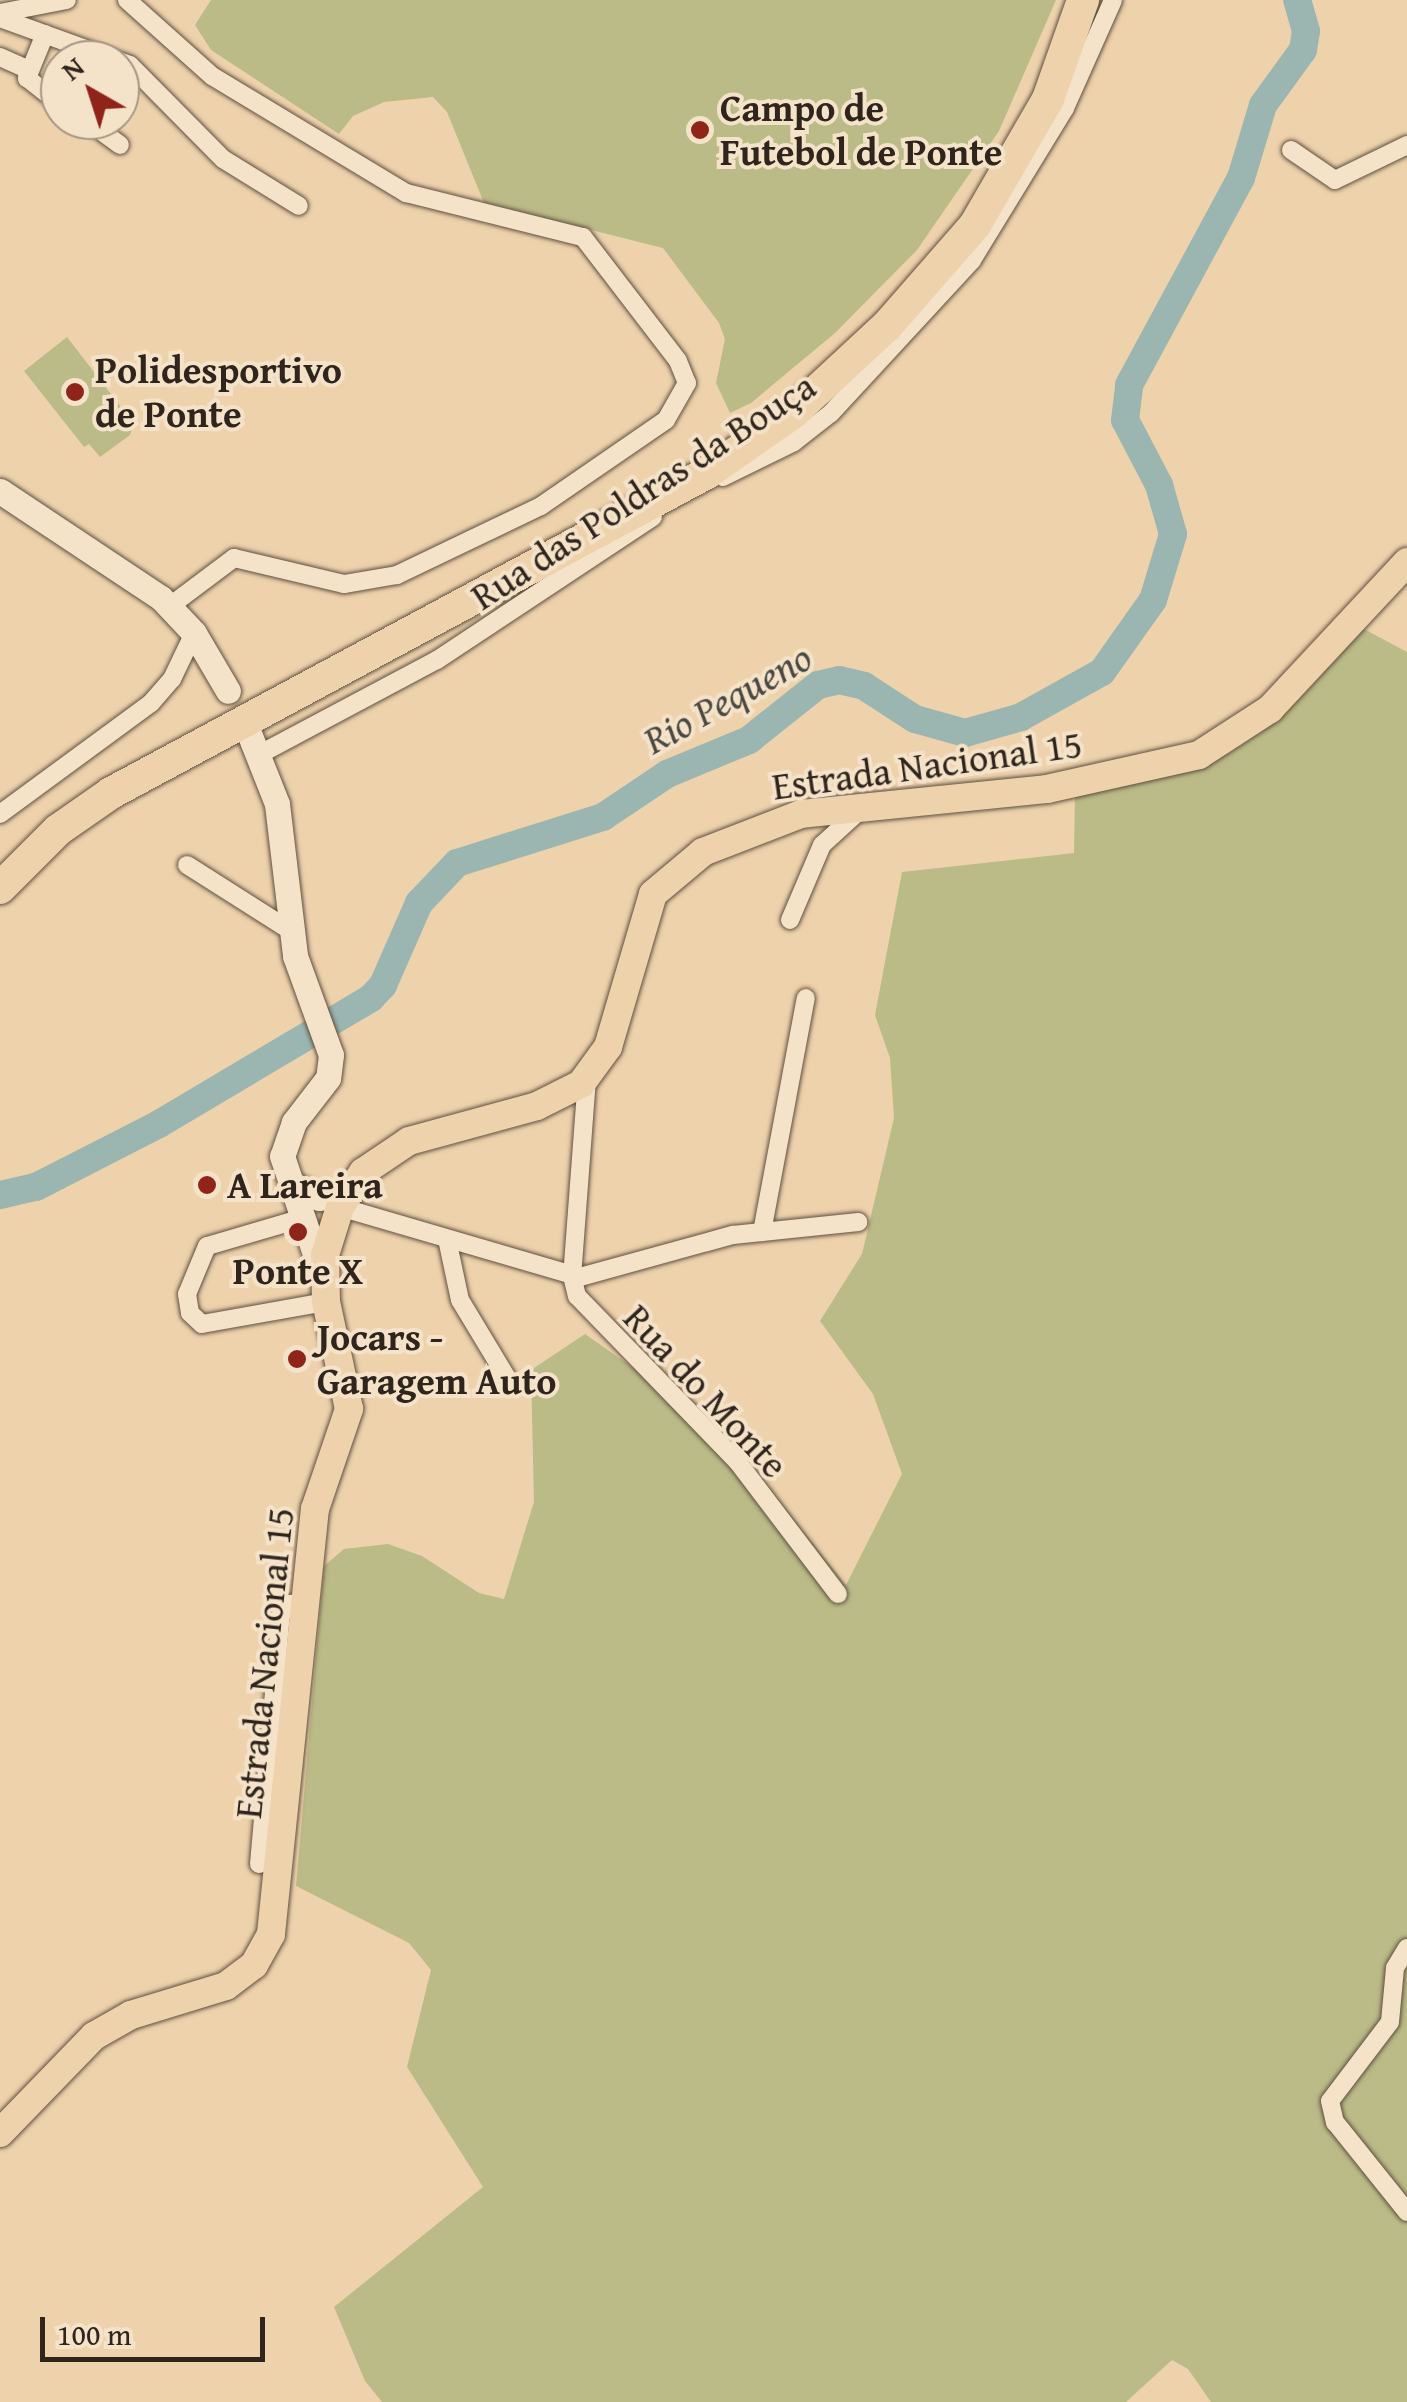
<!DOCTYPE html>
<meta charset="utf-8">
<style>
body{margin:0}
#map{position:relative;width:1407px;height:2402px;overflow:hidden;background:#eed2ac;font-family:"Gentium Book Plus",serif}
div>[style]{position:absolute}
.green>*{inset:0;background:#bbbb87}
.river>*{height:28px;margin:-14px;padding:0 14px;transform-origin:14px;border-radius:14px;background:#9bb6b1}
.roads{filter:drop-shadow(0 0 2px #5f5040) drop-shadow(0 0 2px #5f5040)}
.street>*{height:18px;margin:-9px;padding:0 9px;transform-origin:9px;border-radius:9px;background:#f4e2c9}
.secondary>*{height:25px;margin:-12.5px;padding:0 12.5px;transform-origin:12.5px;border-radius:12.5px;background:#f4e2c9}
.primary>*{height:28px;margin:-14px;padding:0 14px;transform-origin:14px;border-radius:14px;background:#eed2ac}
.highway>*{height:32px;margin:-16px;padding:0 16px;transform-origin:16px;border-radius:16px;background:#eed2ac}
.dots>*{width:28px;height:28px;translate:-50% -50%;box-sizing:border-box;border:5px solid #f4e2c9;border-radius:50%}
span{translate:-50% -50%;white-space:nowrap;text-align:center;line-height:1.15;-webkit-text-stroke:8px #f4e2c9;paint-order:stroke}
.poi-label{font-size:38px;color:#2f251c;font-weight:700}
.left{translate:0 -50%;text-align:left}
.street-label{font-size:38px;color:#2f251c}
.water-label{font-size:40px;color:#4a4941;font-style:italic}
.north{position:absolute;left:40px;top:40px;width:100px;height:100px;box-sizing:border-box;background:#f4e2c9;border:2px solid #a59684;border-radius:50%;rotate:321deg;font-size:28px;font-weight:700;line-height:40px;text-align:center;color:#2f251c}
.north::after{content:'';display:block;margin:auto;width:35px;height:45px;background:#8f2418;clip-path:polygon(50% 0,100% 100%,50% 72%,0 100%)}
.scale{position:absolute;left:40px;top:2317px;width:225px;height:45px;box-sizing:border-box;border:5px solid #2f251c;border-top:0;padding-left:12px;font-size:30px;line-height:35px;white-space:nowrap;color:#2f251c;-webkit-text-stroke:8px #f4e2c9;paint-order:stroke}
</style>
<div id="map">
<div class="green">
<div style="clip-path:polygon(211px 0,1056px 0,999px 131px,917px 250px,835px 333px,751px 403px,730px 413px,716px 383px,725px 339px,719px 323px,663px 248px,484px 203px,447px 112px,433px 97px,384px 102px,353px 116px,339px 134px,211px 50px,195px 25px)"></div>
<div style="clip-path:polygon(67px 337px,134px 424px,130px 435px,100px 457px,89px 444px,84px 447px,24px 371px)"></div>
<div style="clip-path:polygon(1362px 628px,1407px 652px,1407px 2402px,1211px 2402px,1188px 2369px,1172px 2360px,1126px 2402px,382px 2402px,365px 2381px,334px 2307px,483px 2187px,407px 2067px,431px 1970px,409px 1943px,296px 1886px,324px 1566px,344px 1549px,388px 1544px,422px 1556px,479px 1593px,504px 1599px,534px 1502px,531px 1370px,585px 1334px,726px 1433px,846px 1585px,902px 1474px,873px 1394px,820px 1321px,862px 1254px,894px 1118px,890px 1058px,875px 1015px,902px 872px,1074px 853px,1075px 793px,1230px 753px,1274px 722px)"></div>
</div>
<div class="river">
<div style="left:0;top:1195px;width:37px;rotate:-13deg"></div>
<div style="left:36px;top:1187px;width:138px;rotate:-27.1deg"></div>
<div style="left:159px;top:1124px;width:247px;rotate:-30.7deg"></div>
<div style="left:371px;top:998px;width:18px;rotate:-47deg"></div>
<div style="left:383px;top:985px;width:90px;rotate:-66.3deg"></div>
<div style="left:419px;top:903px;width:55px;rotate:-46.5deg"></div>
<div style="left:457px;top:863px;width:153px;rotate:-17.5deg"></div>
<div style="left:603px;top:817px;width:77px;rotate:-33.9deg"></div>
<div style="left:667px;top:774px;width:89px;rotate:-22.5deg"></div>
<div style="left:749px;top:740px;width:88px;rotate:-38.6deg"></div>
<div style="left:818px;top:685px;width:22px;rotate:-13deg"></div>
<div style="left:839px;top:680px;width:26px;rotate:13deg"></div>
<div style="left:864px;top:686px;width:61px;rotate:32.9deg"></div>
<div style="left:915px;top:719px;width:52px;rotate:15.6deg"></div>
<div style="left:965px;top:733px;width:58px;rotate:-15.9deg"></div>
<div style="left:1021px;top:717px;width:93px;rotate:-29.1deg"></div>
<div style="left:1102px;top:672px;width:88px;rotate:-54.7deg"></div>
<div style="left:1153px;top:600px;width:69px;rotate:-73.1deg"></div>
<div style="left:1173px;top:534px;width:51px;rotate:-105.9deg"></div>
<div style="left:1159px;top:485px;width:73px;rotate:-117.6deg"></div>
<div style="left:1125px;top:420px;width:35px;rotate:-83deg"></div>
<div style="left:1129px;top:385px;width:235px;rotate:-61.6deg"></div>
<div style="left:1241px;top:178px;width:76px;rotate:-73.2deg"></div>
<div style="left:1263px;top:105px;width:68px;rotate:-54deg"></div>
<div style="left:1303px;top:50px;width:19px;rotate:-81deg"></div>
<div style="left:1306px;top:31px;width:32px;rotate:-106deg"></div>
</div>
<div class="roads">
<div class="street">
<div style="left:127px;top:0;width:114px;rotate:41.8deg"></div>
<div style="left:212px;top:76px;width:227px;rotate:31.1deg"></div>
<div style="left:406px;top:193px;width:182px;rotate:14deg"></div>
<div style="left:583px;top:237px;width:156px;rotate:52.5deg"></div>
<div style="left:678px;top:361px;width:24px;rotate:68deg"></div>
<div style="left:687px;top:383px;width:43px;rotate:119.6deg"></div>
<div style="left:666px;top:420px;width:152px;rotate:145.5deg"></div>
<div style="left:541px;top:506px;width:160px;rotate:154.4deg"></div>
<div style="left:397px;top:575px;width:54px;rotate:170.4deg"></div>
<div style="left:344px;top:584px;width:113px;rotate:-166.7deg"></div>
<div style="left:234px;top:558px;width:80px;rotate:143.1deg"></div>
<div style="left:0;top:13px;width:68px;rotate:-11deg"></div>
<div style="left:0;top:18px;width:138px;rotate:19.9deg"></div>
<div style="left:130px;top:65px;width:132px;rotate:45.3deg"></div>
<div style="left:223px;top:159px;width:89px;rotate:31.7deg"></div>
<div style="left:45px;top:34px;width:48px;rotate:112.2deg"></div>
<div style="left:27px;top:78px;width:42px;rotate:38.2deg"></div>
<div style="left:0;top:57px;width:30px;rotate:24deg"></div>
<div style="left:86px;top:120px;width:42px;rotate:36.3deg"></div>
<div style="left:1291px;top:150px;width:53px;rotate:34.3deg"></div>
<div style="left:1335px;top:180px;width:80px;rotate:-25.9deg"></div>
<div style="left:723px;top:477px;width:79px;rotate:-26.2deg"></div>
<div style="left:794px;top:442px;width:47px;rotate:-38.1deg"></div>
<div style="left:831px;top:413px;width:208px;rotate:-47.3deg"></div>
<div style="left:972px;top:260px;width:178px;rotate:-58.5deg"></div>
<div style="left:1065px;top:108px;width:118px;rotate:-66deg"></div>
<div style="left:260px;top:754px;width:200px;rotate:-28deg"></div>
<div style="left:437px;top:660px;width:259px;rotate:-33.5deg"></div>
<div style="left:0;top:814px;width:187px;rotate:-36.3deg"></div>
<div style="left:151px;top:703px;width:32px;rotate:-49deg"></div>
<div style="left:172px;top:679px;width:51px;rotate:-64.4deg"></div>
<div style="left:187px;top:865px;width:123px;rotate:32.4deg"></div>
<div style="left:790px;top:920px;width:82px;rotate:-66.9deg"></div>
<div style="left:822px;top:845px;width:52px;rotate:-42.6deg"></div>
<div style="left:587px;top:1078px;width:199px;rotate:94.3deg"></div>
<div style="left:572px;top:1276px;width:21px;rotate:76deg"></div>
<div style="left:577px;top:1296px;width:230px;rotate:45.9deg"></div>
<div style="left:737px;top:1461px;width:167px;rotate:52.8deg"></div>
<div style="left:340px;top:1207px;width:250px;rotate:16.3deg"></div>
<div style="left:580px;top:1277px;width:159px;rotate:-15.4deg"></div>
<div style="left:733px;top:1235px;width:126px;rotate:-5.9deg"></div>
<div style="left:303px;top:1218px;width:100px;rotate:163.7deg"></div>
<div style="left:207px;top:1246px;width:52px;rotate:112.6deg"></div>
<div style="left:187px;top:1294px;width:19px;rotate:81deg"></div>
<div style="left:190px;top:1313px;width:16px;rotate:43deg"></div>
<div style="left:202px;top:1324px;width:126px;rotate:-10.1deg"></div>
<div style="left:762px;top:1232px;width:238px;rotate:-79.4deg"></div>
<div style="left:447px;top:1239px;width:62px;rotate:78deg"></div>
<div style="left:460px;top:1300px;width:91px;rotate:58.9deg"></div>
<div style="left:259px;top:1864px;width:250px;rotate:-85deg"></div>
<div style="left:281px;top:1615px;width:15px;rotate:-48deg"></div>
<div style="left:291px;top:1604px;width:15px"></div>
<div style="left:1407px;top:1948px;width:23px;rotate:121deg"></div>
<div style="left:1395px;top:1968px;width:54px;rotate:95.3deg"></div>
<div style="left:1390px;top:2022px;width:99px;rotate:127.2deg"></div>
<div style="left:1330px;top:2101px;width:22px;rotate:77deg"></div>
<div style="left:1335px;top:2122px;width:115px;rotate:51.3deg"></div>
</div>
<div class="secondary">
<div style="left:0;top:491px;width:193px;rotate:33.6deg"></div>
<div style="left:161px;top:598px;width:48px;rotate:46.7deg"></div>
<div style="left:194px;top:633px;width:67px;rotate:59.6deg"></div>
<div style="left:245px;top:723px;width:87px;rotate:68.4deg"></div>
<div style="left:277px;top:804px;width:153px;rotate:83.2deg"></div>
<div style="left:295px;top:956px;width:105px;rotate:70deg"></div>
<div style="left:331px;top:1055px;width:23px;rotate:97deg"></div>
<div style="left:328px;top:1078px;width:56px;rotate:127.7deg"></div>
<div style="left:294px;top:1122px;width:36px;rotate:109deg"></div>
<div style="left:282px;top:1156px;width:129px;rotate:71.4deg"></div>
<div style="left:292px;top:1184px;width:30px;rotate:27deg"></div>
<div style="left:319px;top:1198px;width:28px;rotate:-8deg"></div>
</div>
<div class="primary">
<div style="left:0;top:2133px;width:135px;rotate:-45.9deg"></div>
<div style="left:94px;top:2036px;width:43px;rotate:-29.6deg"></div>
<div style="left:131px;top:2015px;width:99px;rotate:-17deg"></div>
<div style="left:226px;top:1986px;width:35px;rotate:-37deg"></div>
<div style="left:254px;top:1965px;width:35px;rotate:-61deg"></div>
<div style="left:271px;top:1934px;width:427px;rotate:-84.1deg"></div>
<div style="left:315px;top:1509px;width:106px;rotate:-71.2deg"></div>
<div style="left:349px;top:1409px;width:109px;rotate:-102.1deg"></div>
<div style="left:326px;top:1302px;width:47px;rotate:-91.2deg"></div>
<div style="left:325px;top:1255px;width:50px;rotate:-72.6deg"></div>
<div style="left:340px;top:1207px;width:42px;rotate:-56.7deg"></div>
<div style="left:363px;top:1172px;width:55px;rotate:-34deg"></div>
<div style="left:409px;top:1141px;width:133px;rotate:-15.3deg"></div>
<div style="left:537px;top:1106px;width:49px;rotate:-26.6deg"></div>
<div style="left:581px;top:1084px;width:46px;rotate:-53.9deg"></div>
<div style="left:608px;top:1047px;width:159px;rotate:-73.6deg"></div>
<div style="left:653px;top:894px;width:65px;rotate:-40deg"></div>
<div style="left:703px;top:852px;width:105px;rotate:-21.2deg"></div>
<div style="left:801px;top:814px;width:247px;rotate:-5.8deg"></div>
<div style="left:1047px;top:789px;width:156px;rotate:-12.6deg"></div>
<div style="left:1199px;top:755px;width:85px;rotate:-32.9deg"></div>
<div style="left:1270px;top:709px;width:201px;rotate:-47deg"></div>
</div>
<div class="highway">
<div style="left:0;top:888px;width:82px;rotate:-45deg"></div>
<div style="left:58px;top:830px;width:65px;rotate:-34.9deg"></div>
<div style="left:111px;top:793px;width:676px;rotate:-28.23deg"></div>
<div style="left:707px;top:473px;width:106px;rotate:-35deg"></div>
<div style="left:794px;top:412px;width:127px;rotate:-42.8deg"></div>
<div style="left:887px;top:326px;width:134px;rotate:-48.9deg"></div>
<div style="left:975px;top:225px;width:146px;rotate:-59.9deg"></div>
<div style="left:1048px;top:99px;width:105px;rotate:-70.5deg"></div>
</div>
</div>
<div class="dots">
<div style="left:700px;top:130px;background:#8f2418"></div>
<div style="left:75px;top:392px;background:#8f2418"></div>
<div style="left:207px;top:1185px;background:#8f2418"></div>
<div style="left:298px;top:1232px;background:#8f2418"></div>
<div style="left:297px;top:1359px;background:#8f2418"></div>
</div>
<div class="poi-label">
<span class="left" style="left:720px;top:130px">Campo de<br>Futebol de Ponte</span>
<span class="left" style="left:95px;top:392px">Polidesportivo<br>de Ponte</span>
<span class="left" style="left:227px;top:1185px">A Lareira</span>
<span style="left:298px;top:1271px">Ponte X</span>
<span class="left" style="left:317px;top:1359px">Jocars -<br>Garagem Auto</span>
</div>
<div class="street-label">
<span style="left:643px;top:491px;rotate:-33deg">Rua das Poldras da Bouça</span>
<span style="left:927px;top:765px;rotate:-8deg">Estrada Nacional 15</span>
<span style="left:706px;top:1391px;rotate:47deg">Rua do Monte</span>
<span style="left:264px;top:1663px;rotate:-84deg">Estrada Nacional 15</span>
</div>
<div class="water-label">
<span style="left:727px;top:698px;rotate:-29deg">Rio Pequeno</span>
</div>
<div class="north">N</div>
<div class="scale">100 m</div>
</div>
